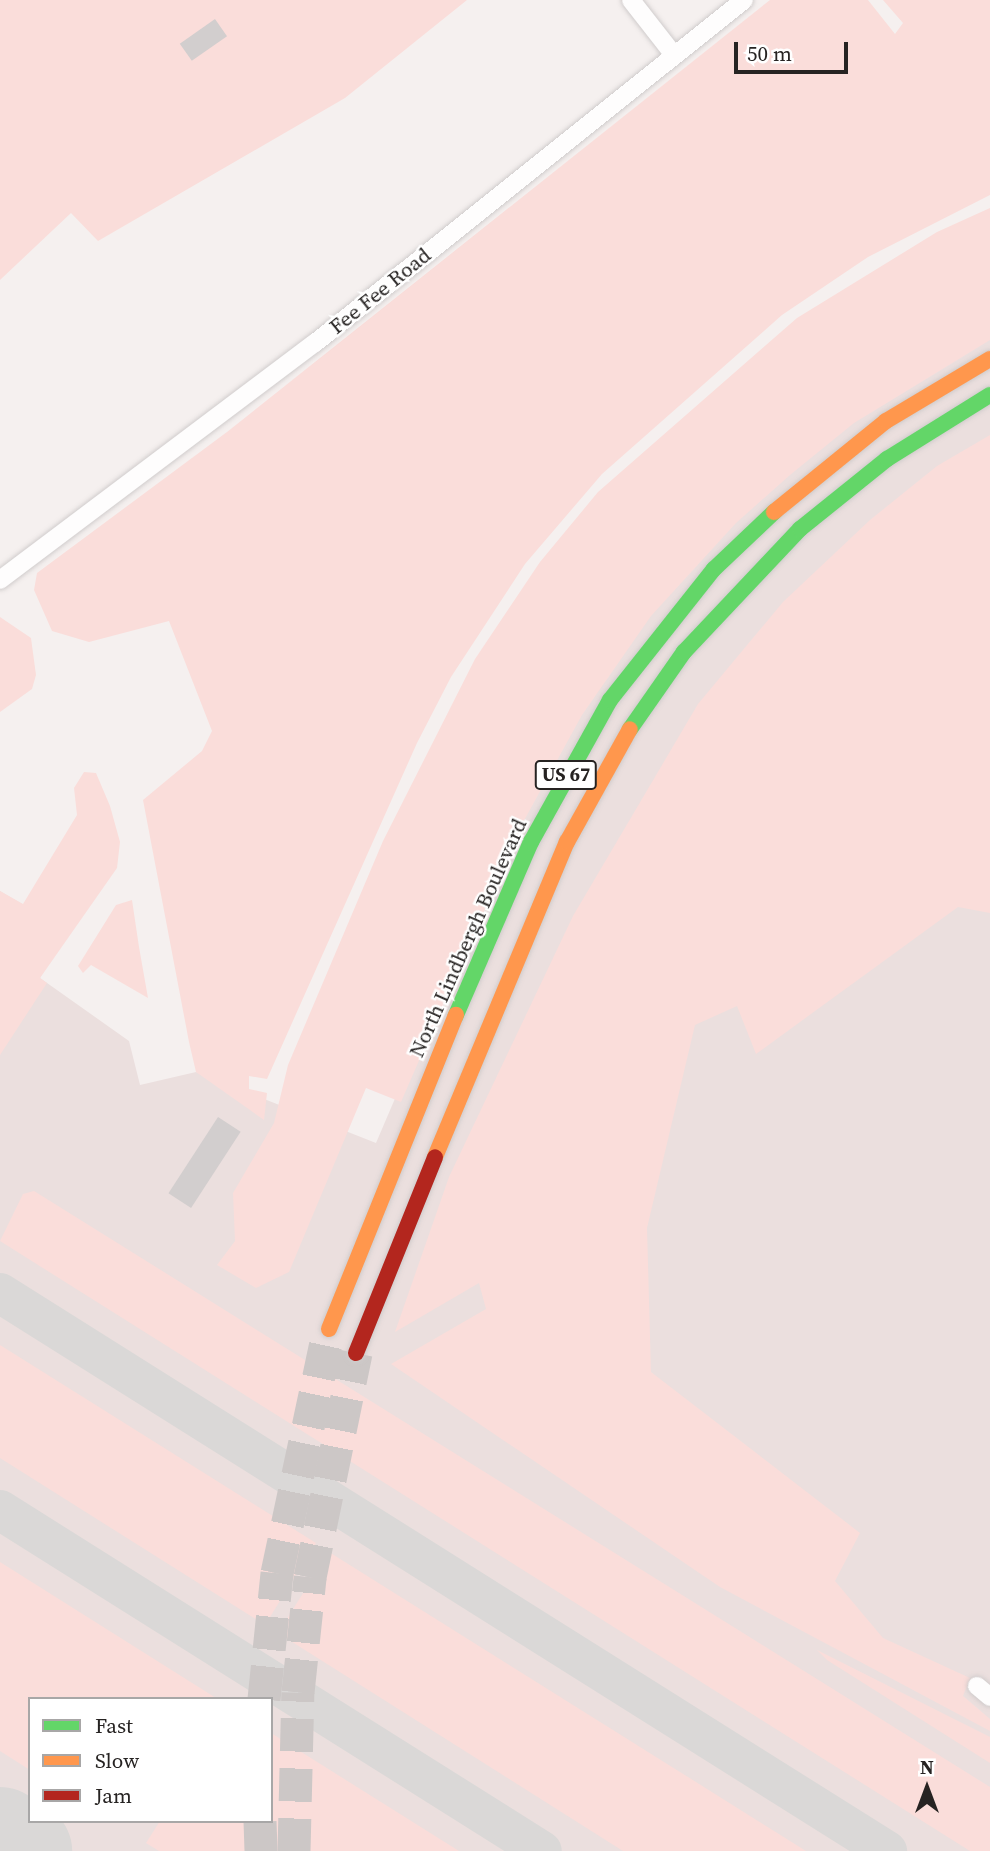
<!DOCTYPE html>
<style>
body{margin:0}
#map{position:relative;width:990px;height:1851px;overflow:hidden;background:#f5f0ef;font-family:"Source Serif 4",serif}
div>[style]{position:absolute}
.built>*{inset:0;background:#ebdfde}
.green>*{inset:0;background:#faddda}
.taxiway>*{height:40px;margin:-20px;padding:0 20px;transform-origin:20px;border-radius:20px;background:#dad8d7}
.runway>*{height:102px;margin:-51px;padding:0 51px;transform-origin:51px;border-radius:51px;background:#dad8d7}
.building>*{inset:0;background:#d2cece;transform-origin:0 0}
.highway-tunnel>*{height:33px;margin-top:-16.5px;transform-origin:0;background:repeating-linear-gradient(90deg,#ccc7c6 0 33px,transparent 0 50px)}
.roads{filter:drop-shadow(0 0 2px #d0cccc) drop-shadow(0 0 2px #d0cccc)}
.street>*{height:18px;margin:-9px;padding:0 9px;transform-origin:9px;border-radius:9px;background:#fefdfd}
.fast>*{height:16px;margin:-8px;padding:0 8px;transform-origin:8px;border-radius:8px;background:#63d668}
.slow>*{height:16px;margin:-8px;padding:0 8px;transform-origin:8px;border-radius:8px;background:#ff974d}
.jam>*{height:16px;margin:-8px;padding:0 8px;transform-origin:8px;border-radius:8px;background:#b3261e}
span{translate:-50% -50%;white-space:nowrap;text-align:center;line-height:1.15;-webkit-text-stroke:5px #fff;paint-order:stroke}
.shield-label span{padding:2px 5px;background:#fff;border:2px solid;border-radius:5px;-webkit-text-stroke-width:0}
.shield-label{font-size:19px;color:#262322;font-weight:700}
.street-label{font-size:21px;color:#262322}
.legend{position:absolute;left:28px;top:1697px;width:245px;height:126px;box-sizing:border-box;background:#fff;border:2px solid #a8a7a7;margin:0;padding:9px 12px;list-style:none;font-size:21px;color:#262322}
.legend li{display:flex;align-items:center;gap:14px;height:35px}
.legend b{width:35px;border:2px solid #a8a7a7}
.north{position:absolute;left:892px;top:1753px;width:70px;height:70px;-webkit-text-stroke:5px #fff;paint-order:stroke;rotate:0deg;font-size:19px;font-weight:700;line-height:28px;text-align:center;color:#262322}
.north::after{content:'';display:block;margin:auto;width:24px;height:32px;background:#262322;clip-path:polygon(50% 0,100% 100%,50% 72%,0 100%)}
.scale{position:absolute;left:734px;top:42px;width:114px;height:32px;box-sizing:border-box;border:4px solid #262322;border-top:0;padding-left:9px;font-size:21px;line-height:24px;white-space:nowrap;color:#262322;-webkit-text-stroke:5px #fff;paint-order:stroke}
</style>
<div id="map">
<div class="built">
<div style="clip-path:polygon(evenodd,990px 333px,990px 1851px,0 1851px,0 891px,67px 931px,40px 978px,129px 1041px,140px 1085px,196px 1072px,376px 1143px,488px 881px,612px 647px,732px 513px,837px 430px,990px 333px,30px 1699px,271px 1699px,271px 1821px,30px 1821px,30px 1699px)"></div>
</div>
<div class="green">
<div style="clip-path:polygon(0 0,467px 0,345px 98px,98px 241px,71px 213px,0 280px)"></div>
<div style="clip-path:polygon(770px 0,868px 0,895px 34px,903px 23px,883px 0,990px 0,990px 195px,868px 257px,782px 315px,602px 474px,525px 564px,451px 677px,417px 743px,267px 1079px,249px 1076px,249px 1089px,267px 1093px,264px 1120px,196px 1072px,189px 1042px,143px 800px,202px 751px,212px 731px,169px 621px,89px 642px,52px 631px,34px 590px,37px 573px,227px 432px)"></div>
<div style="clip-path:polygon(990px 208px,990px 340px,854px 423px,790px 475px,736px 523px,651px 616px,582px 715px,521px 826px,401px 1102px,366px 1088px,289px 1272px,256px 1288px,217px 1265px,235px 1241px,233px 1193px,274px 1123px,288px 1065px,383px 841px,475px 659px,540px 562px,598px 492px,797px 318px,937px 232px)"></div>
<div style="clip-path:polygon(990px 435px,990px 913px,958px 907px,756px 1054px,737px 1006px,695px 1025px,647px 1228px,651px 1372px,860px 1533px,835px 1581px,883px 1638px,970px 1678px,963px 1696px,990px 1719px,990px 1731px,720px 1587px,391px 1364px,486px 1309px,479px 1283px,395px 1332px,449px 1177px,573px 916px,698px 704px,783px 602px,870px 520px,937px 466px)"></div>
<div style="clip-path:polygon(0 617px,31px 638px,36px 675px,32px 689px,0 712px)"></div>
<div style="clip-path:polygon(84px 772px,96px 773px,110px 806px,120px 842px,117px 868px,40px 978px,47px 983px,0 1055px,0 891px,23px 904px,77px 815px,74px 788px)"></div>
<div style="clip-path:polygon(132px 900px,139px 947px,148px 998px,91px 965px,83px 973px,78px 966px,116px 905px)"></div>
<div style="clip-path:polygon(34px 1191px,990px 1787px,990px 1851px,970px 1851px,0 1241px,23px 1194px)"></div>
<div style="clip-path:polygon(0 1345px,316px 1543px,265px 1625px,0 1458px)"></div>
<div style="clip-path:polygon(329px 1552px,806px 1851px,623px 1851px,278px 1633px)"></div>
<div style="clip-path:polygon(0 1562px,216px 1698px,215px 1699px,30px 1699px,30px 1770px,0 1751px)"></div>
<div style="clip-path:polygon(817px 1650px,990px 1737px,990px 1763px,827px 1660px)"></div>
<div style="clip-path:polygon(271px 1733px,459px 1851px,159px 1851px,146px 1843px,160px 1821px,271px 1821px)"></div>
</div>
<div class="taxiway">
<div style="left:0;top:1293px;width:1048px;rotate:32.17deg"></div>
<div style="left:0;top:1510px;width:640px;rotate:32.18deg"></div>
</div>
<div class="runway">
<div style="left:0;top:1838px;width:25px;rotate:32deg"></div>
</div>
<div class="building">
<div style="left:215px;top:19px;width:21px;height:43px;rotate:55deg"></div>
<div style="left:218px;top:1117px;width:27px;height:91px;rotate:33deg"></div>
</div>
<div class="highway-tunnel">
<div style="left:264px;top:1699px;width:127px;rotate:-84.1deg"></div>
<div style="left:277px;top:1573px;width:249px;rotate:-78deg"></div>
<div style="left:260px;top:1821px;width:30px;rotate:88deg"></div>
<div style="left:294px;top:1851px;width:159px;rotate:-88.6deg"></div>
<div style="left:298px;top:1692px;width:116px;rotate:-84deg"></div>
<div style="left:310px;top:1577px;width:229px;rotate:-78.4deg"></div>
</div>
<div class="roads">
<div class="street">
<div style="left:631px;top:0;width:70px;rotate:52deg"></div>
<div style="left:0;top:580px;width:394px;rotate:-37deg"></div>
<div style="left:315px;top:343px;width:549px;rotate:-38.64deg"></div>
<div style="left:977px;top:1686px;width:17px;rotate:40deg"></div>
</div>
<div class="fast">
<div style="left:630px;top:729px;width:94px;rotate:-55deg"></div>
<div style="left:684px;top:652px;width:169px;rotate:-46.7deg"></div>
<div style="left:800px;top:529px;width:112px;rotate:-38.8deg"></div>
<div style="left:887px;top:459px;width:121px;rotate:-31.9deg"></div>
<div style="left:456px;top:1015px;width:189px;rotate:-66.6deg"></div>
<div style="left:531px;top:842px;width:162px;rotate:-60.9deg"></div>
<div style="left:610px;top:700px;width:167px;rotate:-51.6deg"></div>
<div style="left:714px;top:569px;width:83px;rotate:-43.5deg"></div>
</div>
<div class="slow">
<div style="left:774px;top:512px;width:144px;rotate:-39.1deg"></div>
<div style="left:886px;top:421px;width:121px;rotate:-30.8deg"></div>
<div style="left:435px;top:1157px;width:342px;rotate:-67.3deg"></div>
<div style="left:567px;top:842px;width:129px;rotate:-60.9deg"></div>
<div style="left:329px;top:1329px;width:339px;rotate:-68deg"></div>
</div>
<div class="jam">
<div style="left:356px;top:1353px;width:211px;rotate:-68deg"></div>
</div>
</div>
<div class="shield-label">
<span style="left:566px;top:775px">US 67</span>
</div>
<div class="street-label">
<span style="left:380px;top:291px;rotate:-39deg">Fee Fee Road</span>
<span style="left:468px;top:938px;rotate:-66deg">North Lindbergh Boulevard</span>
</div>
<ul class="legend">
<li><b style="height:9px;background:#63d668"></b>Fast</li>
<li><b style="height:9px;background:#ff974d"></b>Slow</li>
<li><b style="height:9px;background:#b3261e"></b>Jam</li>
</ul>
<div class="north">N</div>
<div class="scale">50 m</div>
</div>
